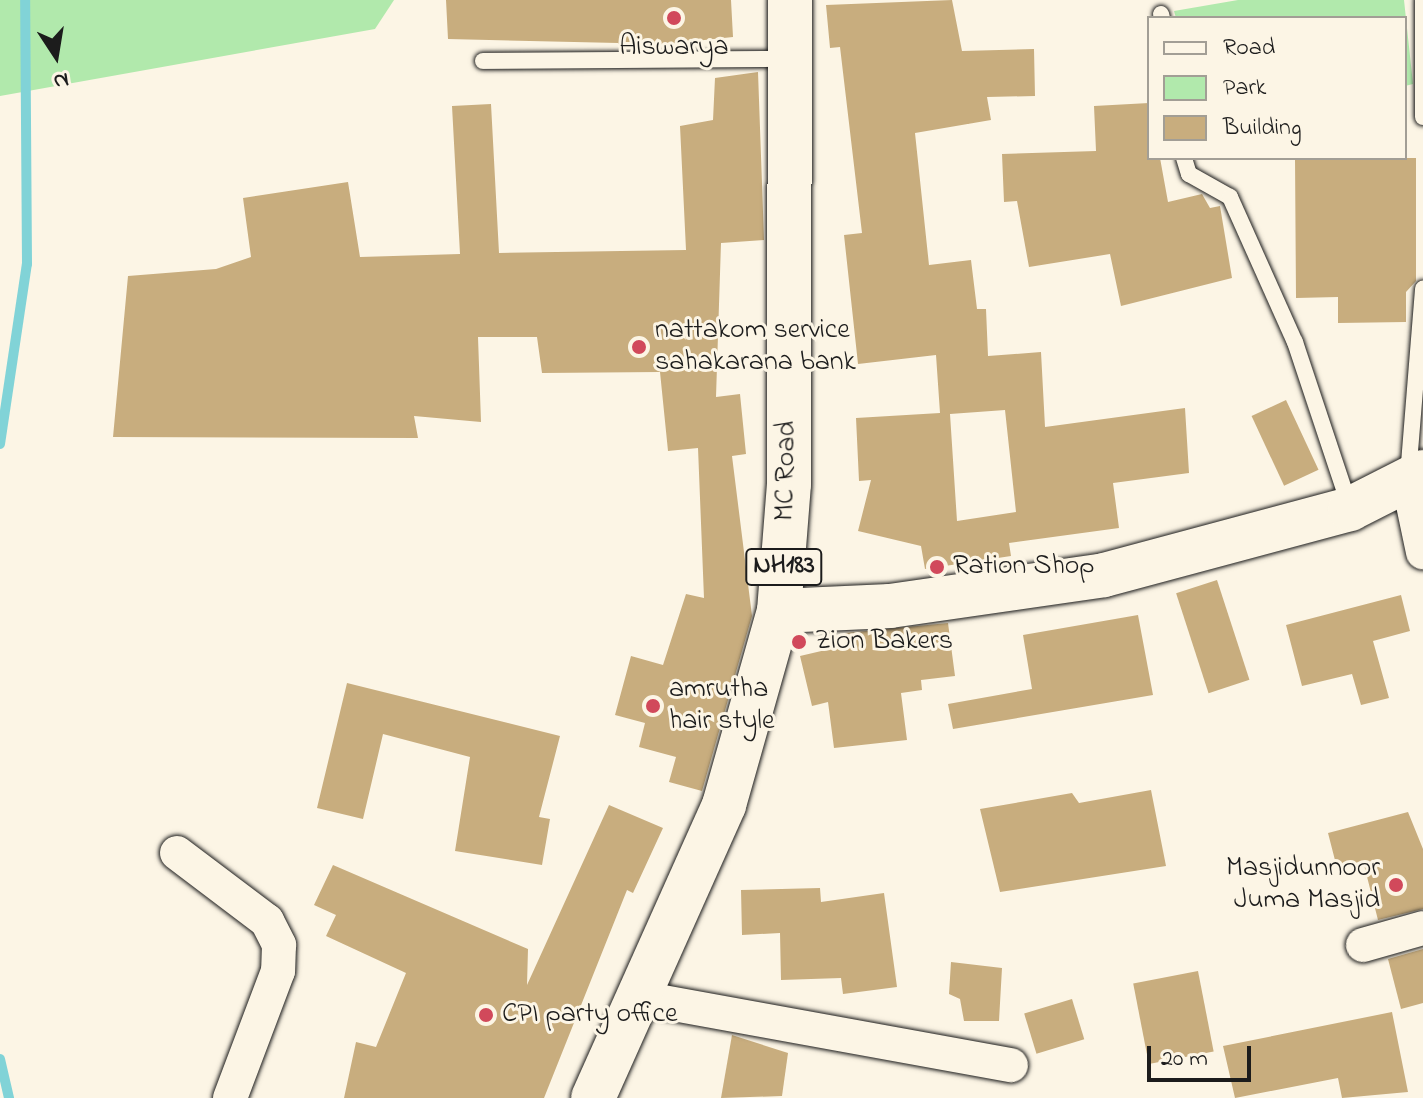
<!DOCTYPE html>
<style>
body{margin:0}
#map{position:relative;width:1423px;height:1098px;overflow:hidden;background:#fcf5e5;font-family:"Indie Flower",sans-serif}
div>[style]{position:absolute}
.green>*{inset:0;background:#b1e9ac}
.stream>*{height:10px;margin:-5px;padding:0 5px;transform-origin:5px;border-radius:5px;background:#81d3d7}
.building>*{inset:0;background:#c8ad7e;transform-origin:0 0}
.roads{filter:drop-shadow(0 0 2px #1c1c1c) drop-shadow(0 0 2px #1c1c1c)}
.service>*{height:16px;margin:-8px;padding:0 8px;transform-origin:8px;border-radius:8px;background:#fcf5e5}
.minor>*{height:34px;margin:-17px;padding:0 17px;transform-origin:17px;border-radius:17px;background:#fcf5e5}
.secondary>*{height:44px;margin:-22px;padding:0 22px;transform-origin:22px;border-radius:22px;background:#fcf5e5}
.trunk>*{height:44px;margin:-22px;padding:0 22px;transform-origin:22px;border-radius:22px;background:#fcf5e5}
.dots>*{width:22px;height:22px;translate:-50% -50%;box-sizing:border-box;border:4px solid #fcf5e5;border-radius:50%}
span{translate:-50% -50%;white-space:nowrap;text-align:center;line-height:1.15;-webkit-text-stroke:6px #fcf5e5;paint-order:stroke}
.shield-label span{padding:2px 6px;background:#fcf5e5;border:2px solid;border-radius:6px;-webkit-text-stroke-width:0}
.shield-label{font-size:26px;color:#1c1c1c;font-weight:700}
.poi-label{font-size:28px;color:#1c1c1c}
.left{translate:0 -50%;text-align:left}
.right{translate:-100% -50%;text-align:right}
.street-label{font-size:28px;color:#1c1c1c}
.legend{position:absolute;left:1147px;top:16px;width:260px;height:144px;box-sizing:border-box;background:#fcf5e5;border:2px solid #a29e95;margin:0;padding:10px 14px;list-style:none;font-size:24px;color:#1c1c1c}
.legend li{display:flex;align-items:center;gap:16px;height:40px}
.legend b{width:40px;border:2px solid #a29e95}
.north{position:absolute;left:16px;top:16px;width:80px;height:80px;-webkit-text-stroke:6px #fcf5e5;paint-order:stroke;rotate:168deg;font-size:22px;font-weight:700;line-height:32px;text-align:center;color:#1c1c1c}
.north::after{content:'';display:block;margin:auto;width:28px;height:36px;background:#1c1c1c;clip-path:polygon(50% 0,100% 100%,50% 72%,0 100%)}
.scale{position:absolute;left:1147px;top:1046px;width:104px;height:36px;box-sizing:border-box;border:4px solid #1c1c1c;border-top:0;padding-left:10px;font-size:24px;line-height:28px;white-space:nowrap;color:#1c1c1c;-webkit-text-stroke:6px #fcf5e5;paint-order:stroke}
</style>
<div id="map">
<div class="green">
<div style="clip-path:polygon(0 0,394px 0,375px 29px,0 96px)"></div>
<div style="clip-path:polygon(1238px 0,1404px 0,1413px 84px,1405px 86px,1405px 18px,1176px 18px,1174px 11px)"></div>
</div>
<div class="stream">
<div style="left:0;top:444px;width:182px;rotate:-81.5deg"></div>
<div style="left:27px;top:264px;width:264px;rotate:-90.4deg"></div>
<div style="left:0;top:1059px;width:40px;rotate:77deg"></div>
</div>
<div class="building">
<div style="clip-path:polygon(446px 0,731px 0,733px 37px,619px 49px,618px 43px,448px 39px)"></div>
<div style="clip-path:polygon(evenodd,952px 0,962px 51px,1034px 49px,1035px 96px,987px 97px,991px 120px,915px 133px,929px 265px,971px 260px,977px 309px,986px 309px,988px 356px,1041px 352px,1045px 427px,1185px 408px,1189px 473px,1113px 483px,1119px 528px,1009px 543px,1011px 556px,925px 569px,921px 546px,858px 531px,871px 480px,859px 481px,856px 418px,940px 413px,936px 355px,858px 364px,844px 235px,862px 233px,840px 47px,830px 48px,826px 5px,952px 0,1005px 410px,1016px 512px,957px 521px,950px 414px,1005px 410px)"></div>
<div style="clip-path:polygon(758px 72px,764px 240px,721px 243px,716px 397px,740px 394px,746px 454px,732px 456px,752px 616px,702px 791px,669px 782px,676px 757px,639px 747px,645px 723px,615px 715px,631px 656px,663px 665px,686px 594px,704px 598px,698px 448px,668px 451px,660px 372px,542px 373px,537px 337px,478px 337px,481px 422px,414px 416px,418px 438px,113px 437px,128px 276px,216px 269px,251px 257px,243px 198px,348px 182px,360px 257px,460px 254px,452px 106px,491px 104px,499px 253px,686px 250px,680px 126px,713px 120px,715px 78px)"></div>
<div style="clip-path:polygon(1149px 103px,1149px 158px,1160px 158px,1168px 202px,1202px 194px,1210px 208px,1220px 206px,1232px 278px,1121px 306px,1110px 254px,1029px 267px,1017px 201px,1004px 202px,1002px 154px,1096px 151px,1094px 106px)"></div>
<div style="clip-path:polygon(1295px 158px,1416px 158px,1416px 281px,1406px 292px,1406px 322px,1338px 323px,1338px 297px,1296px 298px)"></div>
<div style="left:1286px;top:400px;width:77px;height:38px;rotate:65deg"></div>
<div style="left:1217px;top:580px;width:105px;height:43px;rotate:72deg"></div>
<div style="clip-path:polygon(1401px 595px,1410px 631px,1373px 641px,1389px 698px,1361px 705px,1352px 674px,1302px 686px,1286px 625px)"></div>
<div style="clip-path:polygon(1138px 615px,1153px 695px,953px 729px,948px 704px,1032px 689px,1023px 635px)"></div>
<div style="clip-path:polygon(948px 623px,955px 676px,921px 680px,922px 690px,901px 693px,907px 740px,834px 748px,828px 702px,812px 706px,800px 656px,847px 645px,845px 633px)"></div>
<div style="clip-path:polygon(347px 683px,560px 736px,539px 817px,550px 819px,542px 865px,455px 851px,470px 757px,383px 734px,363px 819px,317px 808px)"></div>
<div style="clip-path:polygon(1151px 790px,1166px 866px,1000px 892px,980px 809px,1072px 793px,1079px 803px)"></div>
<div style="clip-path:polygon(609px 805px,663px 828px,633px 893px,627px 890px,544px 1098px,344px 1098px,356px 1042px,376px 1047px,406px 973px,326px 936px,336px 915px,314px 905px,333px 865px,528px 949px,527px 985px)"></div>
<div style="clip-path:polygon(1408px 812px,1423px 849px,1423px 909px,1378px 920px,1363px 861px,1337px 868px,1328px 833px)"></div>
<div style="clip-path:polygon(820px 888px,821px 902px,884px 893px,897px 987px,843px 994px,841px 978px,781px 980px,780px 933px,742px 935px,741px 890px)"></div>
<div style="clip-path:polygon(1423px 949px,1423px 1003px,1401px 1009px,1388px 959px)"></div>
<div style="clip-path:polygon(951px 962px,1002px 968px,999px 1021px,964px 1021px,960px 999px,949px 994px)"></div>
<div style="left:1198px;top:971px;width:82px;height:66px;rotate:79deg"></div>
<div style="left:1072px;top:999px;width:42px;height:50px;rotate:73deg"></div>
<div style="clip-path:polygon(1392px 1012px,1408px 1092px,1342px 1098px,1338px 1078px,1235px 1098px,1223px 1046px)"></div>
<div style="clip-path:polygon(732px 1035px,788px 1053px,782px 1096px,721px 1098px)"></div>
</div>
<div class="roads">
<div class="service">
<div style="left:1423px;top:0;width:117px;rotate:90deg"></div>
<div style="left:1161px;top:14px;width:4px;rotate:76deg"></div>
<div style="left:483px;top:61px;width:306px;rotate:-0.4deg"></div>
<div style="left:1184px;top:158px;width:17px;rotate:73deg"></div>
<div style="left:1189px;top:174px;width:47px;rotate:29.3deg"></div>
<div style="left:1230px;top:197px;width:159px;rotate:65.9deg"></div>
<div style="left:1295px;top:342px;width:174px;rotate:71.6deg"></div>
<div style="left:1408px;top:476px;width:188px;rotate:-85.4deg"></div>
</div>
<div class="minor">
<div style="left:1408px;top:481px;width:73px;rotate:78.1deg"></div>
<div style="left:177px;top:853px;width:113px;rotate:37.1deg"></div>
<div style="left:267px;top:921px;width:27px;rotate:63deg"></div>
<div style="left:279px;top:945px;width:26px;rotate:92deg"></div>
<div style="left:278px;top:971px;width:136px;rotate:110.7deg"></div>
<div style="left:1363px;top:945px;width:62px;rotate:-15.8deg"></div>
<div style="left:641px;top:998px;width:376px;rotate:10.3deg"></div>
</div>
<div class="secondary">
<div style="left:779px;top:611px;width:111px;rotate:-2.6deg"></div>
<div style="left:890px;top:606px;width:216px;rotate:-8.2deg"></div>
<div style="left:1104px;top:575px;width:255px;rotate:-15deg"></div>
<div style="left:1350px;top:509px;width:82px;rotate:-26.9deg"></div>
</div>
<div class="trunk">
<div style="left:593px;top:1098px;width:321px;rotate:-65.9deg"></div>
<div style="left:724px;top:805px;width:202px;rotate:-74.2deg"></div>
<div style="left:779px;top:611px;width:127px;rotate:-85.5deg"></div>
<div style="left:789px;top:484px;width:484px;rotate:-89.9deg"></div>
</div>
</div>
<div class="dots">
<div style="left:674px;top:18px;background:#d1495b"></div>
<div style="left:639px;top:347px;background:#d1495b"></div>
<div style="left:937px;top:567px;background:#d1495b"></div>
<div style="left:799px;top:642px;background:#d1495b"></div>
<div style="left:653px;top:706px;background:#d1495b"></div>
<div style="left:1396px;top:885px;background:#d1495b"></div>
<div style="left:486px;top:1015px;background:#d1495b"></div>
</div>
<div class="shield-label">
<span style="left:784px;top:567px">NH183</span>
</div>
<div class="poi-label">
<span style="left:674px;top:48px">Aiswarya</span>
<span class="left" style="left:655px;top:347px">nattakom service<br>sahakarana bank</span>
<span class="left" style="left:953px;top:567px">Ration Shop</span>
<span class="left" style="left:815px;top:642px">Zion Bakers</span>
<span class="left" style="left:669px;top:706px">amrutha<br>hair style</span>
<span class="right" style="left:1380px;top:885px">Masjidunnoor<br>Juma Masjid</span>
<span class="left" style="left:502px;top:1015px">CPI party office</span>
</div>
<div class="street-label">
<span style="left:787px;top:471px;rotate:-89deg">MC Road</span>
</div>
<ul class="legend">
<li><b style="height:10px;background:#fcf5e5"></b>Road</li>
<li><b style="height:22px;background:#b1e9ac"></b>Park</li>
<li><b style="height:22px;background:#c8ad7e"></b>Building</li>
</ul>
<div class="north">N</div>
<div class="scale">20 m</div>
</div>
